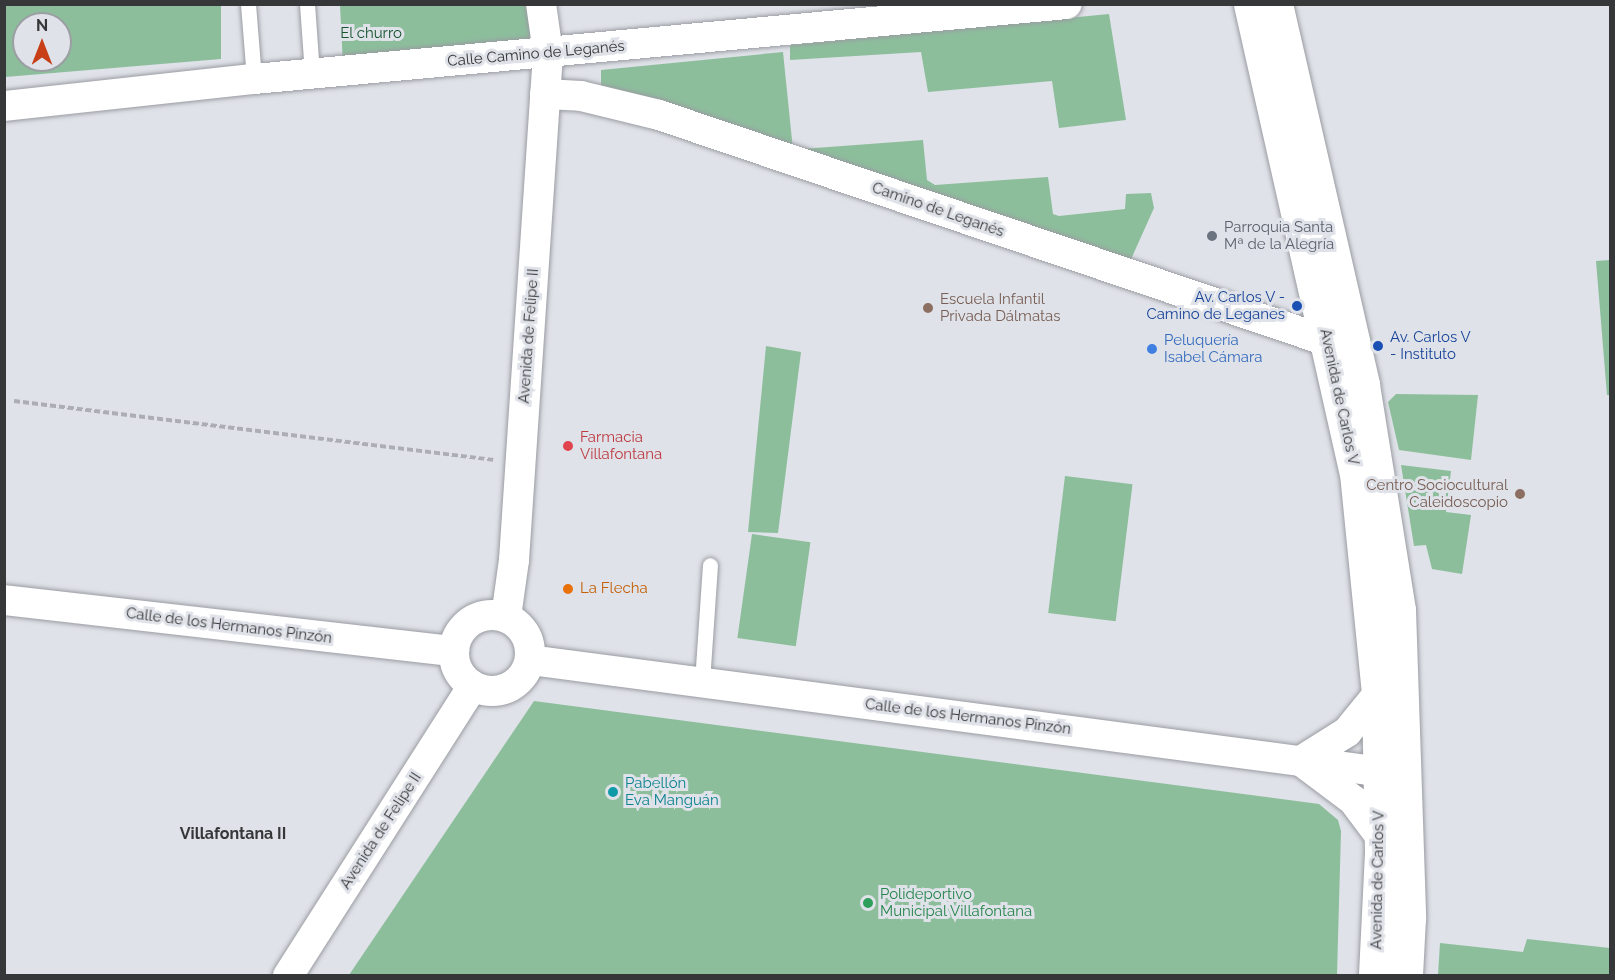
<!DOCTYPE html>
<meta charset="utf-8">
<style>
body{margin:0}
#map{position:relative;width:1615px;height:980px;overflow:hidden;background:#dfe2e8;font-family:Raleway,sans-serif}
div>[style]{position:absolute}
.green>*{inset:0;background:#8dbe9c;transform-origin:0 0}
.path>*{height:4px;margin-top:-2px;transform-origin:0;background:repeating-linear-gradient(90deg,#acaeb3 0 6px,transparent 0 9px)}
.roads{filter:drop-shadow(0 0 2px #9a9ca2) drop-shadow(0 0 2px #9a9ca2)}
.lane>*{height:15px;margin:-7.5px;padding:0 7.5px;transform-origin:7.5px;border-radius:7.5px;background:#fff}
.street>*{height:30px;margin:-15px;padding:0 15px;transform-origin:15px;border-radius:15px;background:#fff}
.street>.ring{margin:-15px;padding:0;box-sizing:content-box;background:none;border:30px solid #fff;border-radius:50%}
.secondary>*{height:33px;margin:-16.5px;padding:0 16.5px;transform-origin:16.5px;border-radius:16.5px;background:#fff}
.dots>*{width:16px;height:16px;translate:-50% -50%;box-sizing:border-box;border:3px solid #dfe2e8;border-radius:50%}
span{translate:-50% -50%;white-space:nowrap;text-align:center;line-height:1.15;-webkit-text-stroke:6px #dfe2e8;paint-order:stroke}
.park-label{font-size:15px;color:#15542f}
.street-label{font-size:15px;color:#353739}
.worship-label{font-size:15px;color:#5b616d}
.left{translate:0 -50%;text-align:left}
.transit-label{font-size:15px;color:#164399}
.right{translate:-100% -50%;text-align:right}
.education-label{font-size:15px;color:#785e54}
.shop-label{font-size:15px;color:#366cbe}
.health-label{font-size:15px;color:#be3a42}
.food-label{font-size:15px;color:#c56008}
.culture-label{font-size:15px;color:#0d838f}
.leisure-label{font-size:15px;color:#27864d}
.neighbourhood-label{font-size:16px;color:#353739;font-weight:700}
.frame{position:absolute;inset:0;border:6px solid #353739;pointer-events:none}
.north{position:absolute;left:12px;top:12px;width:60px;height:60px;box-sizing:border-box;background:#dfe2e8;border:2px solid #9b9ea2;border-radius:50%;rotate:0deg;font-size:16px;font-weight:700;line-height:24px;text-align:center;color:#353739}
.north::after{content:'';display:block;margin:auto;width:21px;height:27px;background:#c73e17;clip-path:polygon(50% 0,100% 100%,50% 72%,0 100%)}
</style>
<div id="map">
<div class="green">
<div style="clip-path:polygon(evenodd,5px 4px,221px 5px,221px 59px,5px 77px,5px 4px,24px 24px,60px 24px,60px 60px,24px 60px,24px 24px)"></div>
<div style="clip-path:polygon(340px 5px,529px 5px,548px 53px,343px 65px)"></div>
<div style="clip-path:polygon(1109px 14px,1126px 120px,1059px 128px,1052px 81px,928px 92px,921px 52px,790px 60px,790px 45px)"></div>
<div style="clip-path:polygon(783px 52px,793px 150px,601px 86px,601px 70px)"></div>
<div style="clip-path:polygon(923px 140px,927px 180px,935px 185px,1048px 177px,1053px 214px,1059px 216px,1125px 209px,1126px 194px,1151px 193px,1154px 208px,1128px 266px,802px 149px)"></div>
<div style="clip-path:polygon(1610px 260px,1610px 395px,1607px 395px,1596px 261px)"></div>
<div style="clip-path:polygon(766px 346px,801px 352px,778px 533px,748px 532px)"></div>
<div style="clip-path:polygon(1396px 394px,1478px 395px,1471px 460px,1399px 450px,1388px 402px)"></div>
<div style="clip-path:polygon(1401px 465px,1451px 471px,1446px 512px,1471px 515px,1462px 574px,1432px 569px,1426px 545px,1414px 546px)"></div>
<div style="left:1065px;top:476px;width:68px;height:138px;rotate:7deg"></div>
<div style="left:752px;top:534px;width:59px;height:105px;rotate:8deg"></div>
<div style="clip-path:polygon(534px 701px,1319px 804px,1338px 820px,1341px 831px,1337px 975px,349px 975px)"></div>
<div style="clip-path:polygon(1527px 939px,1610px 948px,1610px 975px,1438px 975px,1440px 943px,1523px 952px)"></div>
</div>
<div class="path">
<div style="left:14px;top:401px;width:483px;rotate:7deg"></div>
</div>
<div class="roads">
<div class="lane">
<div style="left:248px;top:4px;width:75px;rotate:85.4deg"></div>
<div style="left:307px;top:4px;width:70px;rotate:85.9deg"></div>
<div style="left:702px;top:682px;width:117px;rotate:-86.1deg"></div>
</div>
<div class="street">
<div style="left:545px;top:94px;width:36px;rotate:3deg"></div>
<div style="left:581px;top:96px;width:80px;rotate:13.7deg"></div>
<div style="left:659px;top:115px;width:705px;rotate:18.69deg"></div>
<div style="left:4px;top:106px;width:251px;rotate:-6.2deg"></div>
<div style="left:254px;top:79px;width:816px;rotate:-5.27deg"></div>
<div style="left:4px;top:600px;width:453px;rotate:6.5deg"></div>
<div class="ring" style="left:454px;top:615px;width:46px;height:46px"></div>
<div style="left:506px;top:617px;width:58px;rotate:-82deg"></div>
<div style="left:514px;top:560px;width:508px;rotate:-86.16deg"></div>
<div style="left:548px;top:53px;width:49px;rotate:-98.1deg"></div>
<div style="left:530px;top:660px;width:845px;rotate:7.48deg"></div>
<div style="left:1368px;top:770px;width:35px;rotate:2deg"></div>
<div style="left:1378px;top:694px;width:49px;rotate:129.2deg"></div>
<div style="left:1347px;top:732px;width:54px;rotate:147.8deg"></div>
<div style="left:1301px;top:761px;width:65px;rotate:36.9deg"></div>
<div style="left:1353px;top:800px;width:45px;rotate:53.1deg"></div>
<div style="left:288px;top:976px;width:344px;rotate:-57.5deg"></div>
</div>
<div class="secondary">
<div style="left:1250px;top:4px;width:481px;rotate:77.3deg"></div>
<div style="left:1356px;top:473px;width:222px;rotate:84.3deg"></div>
<div style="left:1378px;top:694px;width:158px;rotate:88.9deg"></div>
<div style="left:1381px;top:852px;width:124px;rotate:92.8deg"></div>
<div style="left:1276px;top:4px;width:391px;rotate:77.1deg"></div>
<div style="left:1363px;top:385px;width:228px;rotate:80.9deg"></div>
<div style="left:1399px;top:610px;width:308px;rotate:88.1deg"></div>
<div style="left:1409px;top:918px;width:58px;rotate:93deg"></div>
</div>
</div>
<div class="dots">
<div style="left:1212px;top:236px;background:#6b7280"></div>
<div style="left:1297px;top:306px;background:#1a4fb4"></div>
<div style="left:928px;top:308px;background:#8d6e63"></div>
<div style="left:1378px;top:346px;background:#1a4fb4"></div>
<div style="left:1152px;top:349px;background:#3f7fe0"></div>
<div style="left:568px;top:446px;background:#e0444e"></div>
<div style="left:1520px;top:494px;background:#8d6e63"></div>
<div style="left:568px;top:589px;background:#e8710a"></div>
<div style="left:613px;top:792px;background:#0f9aa8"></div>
<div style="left:868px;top:903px;background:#2e9e5b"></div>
</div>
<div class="park-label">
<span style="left:371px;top:34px">El churro</span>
</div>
<div class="street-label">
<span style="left:536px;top:54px;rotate:-5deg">Calle Camino de Leganés</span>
<span style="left:938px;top:210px;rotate:19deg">Camino de Leganés</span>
<span style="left:529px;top:336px;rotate:-86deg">Avenida de Felipe II</span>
<span style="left:1339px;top:397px;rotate:78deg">Avenida de Carlos V</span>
<span style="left:229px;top:626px;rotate:7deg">Calle de los Hermanos Pinzón</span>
<span style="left:968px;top:717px;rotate:7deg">Calle de los Hermanos Pinzón</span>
<span style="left:381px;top:831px;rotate:-57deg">Avenida de Felipe II</span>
<span style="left:1378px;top:880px;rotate:-89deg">Avenida de Carlos V</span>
</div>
<div class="worship-label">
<span class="left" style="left:1224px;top:236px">Parroquia Santa<br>Mª de la Alegría</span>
</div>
<div class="transit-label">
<span class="right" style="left:1285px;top:306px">Av. Carlos V -<br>Camino de Leganes</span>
<span class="left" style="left:1390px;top:346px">Av. Carlos V<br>- Instituto</span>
</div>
<div class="education-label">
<span class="left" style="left:940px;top:308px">Escuela Infantil<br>Privada Dálmatas</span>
<span class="right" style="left:1508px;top:494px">Centro Sociocultural<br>Caleidoscopio</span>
</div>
<div class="shop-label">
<span class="left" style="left:1164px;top:349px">Peluquería<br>Isabel Cámara</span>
</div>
<div class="health-label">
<span class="left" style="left:580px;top:446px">Farmacia<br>Villafontana</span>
</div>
<div class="food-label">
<span class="left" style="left:580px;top:589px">La Flecha</span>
</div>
<div class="culture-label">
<span class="left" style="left:625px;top:792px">Pabellón<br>Eva Manguán</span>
</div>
<div class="leisure-label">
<span class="left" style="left:880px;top:903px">Polideportivo<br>Municipal Villafontana</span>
</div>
<div class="neighbourhood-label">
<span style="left:233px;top:834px">Villafontana II</span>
</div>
<div class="frame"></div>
<div class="north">N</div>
</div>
